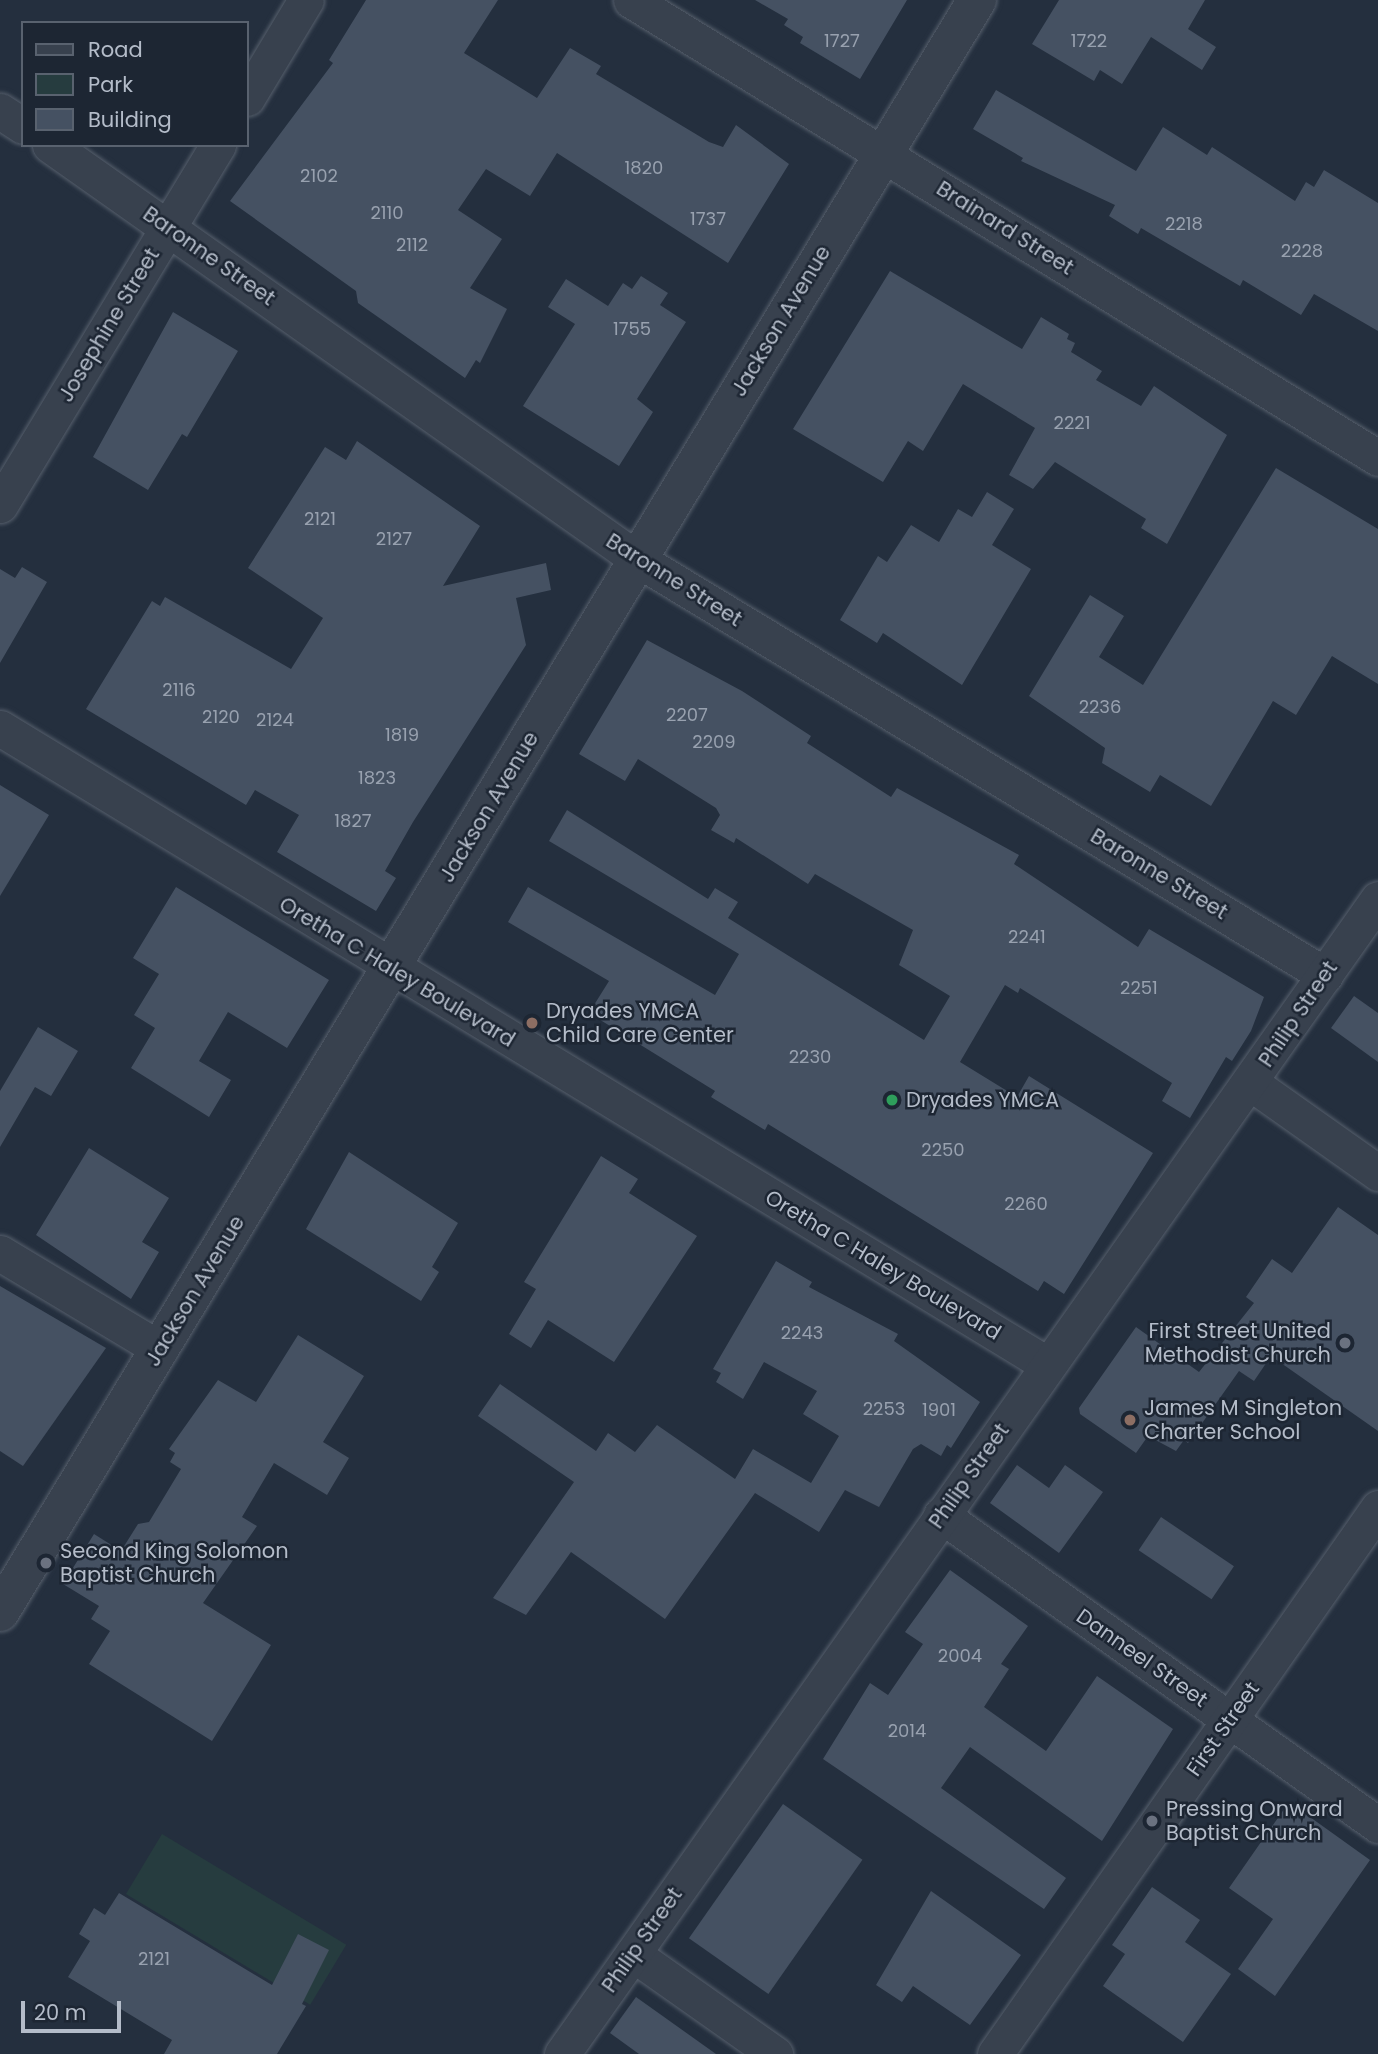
<!DOCTYPE html>
<style>
body{margin:0}
#map{position:relative;width:1378px;height:2054px;overflow:hidden;background:#242f3e;font-family:Poppins,sans-serif}
div>[style]{position:absolute}
.green>*{inset:0;background:#263c3f;transform-origin:0 0}
.building>*{inset:0;background:#455162;transform-origin:0 0}
.roads{filter:drop-shadow(0 0 2px #565f6c) drop-shadow(0 0 2px #565f6c)}
.minor>*{height:35px;margin:-17.5px;padding:0 17.5px;transform-origin:17.5px;border-radius:17.5px;background:#38414e}
.tertiary>*{height:38px;margin:-19px;padding:0 19px;transform-origin:19px;border-radius:19px;background:#38414e}
.dots>*{width:19px;height:19px;translate:-50% -50%;box-sizing:border-box;border:4px solid #1d2633;border-radius:50%}
span{translate:-50% -50%;white-space:nowrap;text-align:center;line-height:1.15;-webkit-text-stroke:5px #1d2633;paint-order:stroke}
.number-label{font-size:18px;color:#98a1af}
.number-label span{-webkit-text-stroke-width:0}
.street-label{font-size:21px;color:#b4bcc9}
.poi-label{font-size:21px;color:#b4bcc9}
.left{translate:0 -50%;text-align:left}
.right{translate:-100% -50%;text-align:right}
.legend{position:absolute;left:21px;top:21px;width:228px;height:126px;box-sizing:border-box;background:#1d2633;border:2px solid #59626f;margin:0;padding:9px 12px;list-style:none;font-size:21px;color:#b4bcc9}
.legend li{display:flex;align-items:center;gap:14px;height:35px}
.legend b{width:35px;border:2px solid #59626f}
.scale{position:absolute;left:21px;top:2001px;width:100px;height:32px;box-sizing:border-box;border:4px solid #b4bcc9;border-top:0;padding-left:9px;font-size:21px;line-height:24px;white-space:nowrap;color:#b4bcc9;-webkit-text-stroke:5px #1d2633;paint-order:stroke}
</style>
<div id="map">
<div class="green">
<div style="left:162px;top:1834px;width:215px;height:70px;rotate:31deg"></div>
</div>
<div class="building">
<div style="clip-path:polygon(366px 0,498px 0,464px 53px,537px 98px,570px 48px,601px 66px,596px 74px,709px 142px,723px 147px,736px 125px,789px 164px,728px 263px,557px 153px,530px 196px,486px 169px,458px 210px,502px 239px,470px 288px,507px 309px,480px 363px,476px 360px,465px 378px,358px 303px,356px 291px,230px 201px,333px 63px,329px 60px)"></div>
<div style="clip-path:polygon(755px 0,907px 0,860px 79px,800px 43px,803px 37px,784px 25px,788px 19px)"></div>
<div style="clip-path:polygon(1059px 0,1205px 0,1188px 29px,1216px 47px,1202px 70px,1151px 37px,1122px 84px,1100px 70px,1094px 81px,1032px 44px)"></div>
<div style="clip-path:polygon(996px 90px,1136px 171px,1163px 127px,1207px 155px,1212px 147px,1295px 201px,1306px 182px,1314px 187px,1324px 170px,1378px 203px,1378px 331px,1314px 294px,1301px 315px,1243px 280px,1240px 286px,1141px 228px,1138px 234px,1109px 216px,1115px 205px,1021px 161px,1023px 158px,973px 129px)"></div>
<div style="clip-path:polygon(890px 271px,1022px 349px,1041px 317px,1069px 334px,1067px 339px,1075px 343px,1071px 352px,1102px 371px,1096px 380px,1141px 406px,1154px 386px,1227px 435px,1167px 544px,1141px 528px,1146px 519px,1055px 462px,1033px 489px,1009px 475px,1035px 428px,963px 384px,923px 451px,908px 441px,883px 482px,793px 429px)"></div>
<div style="clip-path:polygon(641px 276px,668px 293px,660px 305px,686px 322px,637px 399px,653px 412px,619px 466px,523px 406px,575px 324px,548px 307px,566px 279px,608px 306px,623px 283px,632px 289px)"></div>
<div style="clip-path:polygon(173px 312px,238px 351px,187px 437px,182px 434px,148px 490px,93px 457px)"></div>
<div style="clip-path:polygon(357px 441px,480px 526px,443px 586px,546px 563px,551px 590px,516px 598px,526px 645px,413px 822px,385px 871px,396px 878px,376px 911px,277px 852px,299px 815px,255px 790px,246px 805px,86px 709px,152px 601px,160px 606px,165px 597px,291px 669px,323px 618px,248px 568px,325px 447px,346px 460px)"></div>
<div style="clip-path:polygon(1276px 468px,1378px 529px,1378px 684px,1332px 656px,1296px 715px,1273px 701px,1211px 806px,1160px 775px,1150px 792px,1102px 763px,1105px 748px,1029px 696px,1090px 595px,1124px 616px,1099px 657px,1143px 685px)"></div>
<div style="clip-path:polygon(987px 492px,1014px 509px,992px 545px,1031px 569px,962px 685px,883px 633px,877px 643px,840px 620px,878px 556px,887px 562px,911px 525px,939px 542px,958px 509px,972px 517px)"></div>
<div style="clip-path:polygon(22px 567px,47px 582px,0 663px,0 569px,15px 578px)"></div>
<div style="clip-path:polygon(647px 640px,742px 691px,811px 736px,807px 743px,891px 797px,897px 788px,1019px 855px,1014px 864px,1138px 947px,1149px 929px,1264px 997px,1251px 1031px,1232px 1061px,1226px 1057px,1190px 1118px,1162px 1101px,1172px 1083px,1020px 988px,1018px 993px,1005px 985px,960px 1062px,1017px 1097px,1029px 1076px,1153px 1153px,1064px 1294px,1044px 1281px,1038px 1291px,768px 1124px,765px 1130px,711px 1097px,715px 1091px,589px 1013px,609px 981px,508px 922px,528px 887px,715px 995px,739px 954px,549px 841px,567px 810px,708px 899px,715px 888px,738px 902px,728px 918px,924px 1040px,950px 996px,899px 965px,913px 930px,815px 874px,808px 884px,736px 838px,734px 843px,711px 830px,720px 815px,716px 808px,638px 759px,625px 781px,579px 754px)"></div>
<div style="clip-path:polygon(0 785px,49px 815px,0 896px)"></div>
<div style="clip-path:polygon(176px 887px,329px 980px,287px 1048px,228px 1012px,199px 1061px,231px 1080px,209px 1117px,131px 1068px,155px 1028px,134px 1015px,159px 974px,133px 958px)"></div>
<div style="clip-path:polygon(1354px 996px,1378px 1013px,1378px 1062px,1331px 1028px)"></div>
<div style="clip-path:polygon(38px 1027px,78px 1051px,51px 1096px,35px 1087px,0 1147px,0 1091px)"></div>
<div style="clip-path:polygon(89px 1148px,169px 1198px,142px 1242px,159px 1252px,131px 1299px,36px 1235px)"></div>
<div style="clip-path:polygon(349px 1152px,458px 1223px,432px 1267px,439px 1272px,421px 1301px,306px 1229px)"></div>
<div style="clip-path:polygon(601px 1156px,638px 1179px,629px 1193px,697px 1236px,614px 1362px,548px 1320px,531px 1348px,509px 1334px,536px 1289px,524px 1282px)"></div>
<div style="clip-path:polygon(1338px 1207px,1378px 1235px,1378px 1431px,1271px 1356px,1254px 1381px,1239px 1371px,1188px 1443px,1184px 1440px,1176px 1451px,1148px 1436px,1136px 1453px,1080px 1414px,1079px 1408px,1136px 1327px,1199px 1372px,1254px 1303px,1246px 1297px,1272px 1259px,1292px 1273px)"></div>
<div style="clip-path:polygon(776px 1261px,812px 1282px,809px 1287px,898px 1334px,894px 1341px,980px 1402px,951px 1448px,947px 1445px,941px 1456px,921px 1444px,913px 1449px,879px 1507px,845px 1490px,819px 1532px,755px 1493px,665px 1619px,571px 1552px,526px 1615px,493px 1598px,574px 1482px,478px 1416px,500px 1384px,596px 1451px,608px 1433px,635px 1452px,657px 1425px,735px 1479px,753px 1449px,811px 1483px,839px 1436px,803px 1414px,817px 1391px,764px 1362px,743px 1399px,716px 1382px,721px 1373px,713px 1369px)"></div>
<div style="clip-path:polygon(0 1286px,106px 1348px,23px 1466px,0 1451px)"></div>
<div style="clip-path:polygon(298px 1335px,364px 1376px,323px 1442px,349px 1458px,327px 1495px,274px 1463px,242px 1517px,257px 1526px,203px 1603px,271px 1645px,212px 1741px,89px 1664px,110px 1631px,91px 1619px,99px 1606px,63px 1584px,94px 1534px,121px 1551px,138px 1524px,149px 1522px,181px 1469px,170px 1462px,175px 1453px,169px 1449px,218px 1380px,256px 1402px)"></div>
<div style="clip-path:polygon(1017px 1465px,1049px 1488px,1065px 1465px,1103px 1492px,1059px 1553px,990px 1503px)"></div>
<div style="left:1161px;top:1517px;width:88px;height:40px;rotate:34deg"></div>
<div style="clip-path:polygon(950px 1570px,1028px 1626px,1001px 1664px,1009px 1669px,984px 1707px,1046px 1751px,1097px 1676px,1173px 1729px,1102px 1841px,970px 1747px,941px 1788px,1066px 1878px,1044px 1909px,823px 1759px,870px 1683px,888px 1695px,923px 1644px,905px 1632px)"></div>
<div style="clip-path:polygon(1289px 1802px,1370px 1860px,1275px 1996px,1238px 1969px,1273px 1919px,1229px 1888px)"></div>
<div style="left:783px;top:1804px;width:97px;height:164px;rotate:35deg"></div>
<div style="clip-path:polygon(1152px 1887px,1200px 1920px,1185px 1942px,1231px 1974px,1183px 2042px,1103px 1986px,1125px 1954px,1112px 1945px)"></div>
<div style="clip-path:polygon(931px 1891px,1021px 1955px,970px 2025px,913px 1986px,902px 2002px,876px 1985px)"></div>
<div style="clip-path:polygon(119px 1893px,272px 1985px,298px 1934px,329px 1950px,302px 2004px,306px 2006px,277px 2054px,164px 2054px,172px 2040px,68px 1977px,90px 1941px,79px 1934px,94px 1908px,105px 1915px)"></div>
<div style="clip-path:polygon(636px 1997px,716px 2054px,639px 2054px,610px 2033px)"></div>
</div>
<div class="roads">
<div class="minor">
<div style="left:631px;top:0;width:876px;rotate:31.51deg"></div>
<div style="left:247px;top:98px;width:114px;rotate:-59deg"></div>
<div style="left:0;top:111px;width:27px;rotate:33deg"></div>
<div style="left:50px;top:145px;width:718px;rotate:35.19deg"></div>
<div style="left:637px;top:559px;width:804px;rotate:31.16deg"></div>
<div style="left:0;top:505px;width:421px;rotate:-58.8deg"></div>
<div style="left:0;top:728px;width:1226px;rotate:31.29deg"></div>
<div style="left:1251px;top:1083px;width:156px;rotate:35.3deg"></div>
<div style="left:0;top:1253px;width:187px;rotate:31deg"></div>
<div style="left:941px;top:1515px;width:536px;rotate:35.35deg"></div>
<div style="left:633px;top:1954px;width:174px;rotate:35.2deg"></div>
<div style="left:562px;top:2054px;width:1414px;rotate:-54.76deg"></div>
<div style="left:995px;top:2054px;width:667px;rotate:-54.95deg"></div>
</div>
<div class="tertiary">
<div style="left:0;top:1612px;width:1885px;rotate:-58.78deg"></div>
</div>
</div>
<div class="dots">
<div style="left:532px;top:1023px;background:#8d6e63"></div>
<div style="left:892px;top:1100px;background:#2e9e5b"></div>
<div style="left:1345px;top:1343px;background:#6b7280"></div>
<div style="left:1130px;top:1420px;background:#8d6e63"></div>
<div style="left:46px;top:1563px;background:#6b7280"></div>
<div style="left:1152px;top:1821px;background:#6b7280"></div>
</div>
<div class="number-label">
<span style="left:842px;top:41px">1727</span>
<span style="left:1089px;top:41px">1722</span>
<span style="left:644px;top:168px">1820</span>
<span style="left:319px;top:176px">2102</span>
<span style="left:387px;top:213px">2110</span>
<span style="left:708px;top:219px">1737</span>
<span style="left:1184px;top:224px">2218</span>
<span style="left:412px;top:245px">2112</span>
<span style="left:1302px;top:251px">2228</span>
<span style="left:632px;top:329px">1755</span>
<span style="left:1072px;top:423px">2221</span>
<span style="left:320px;top:519px">2121</span>
<span style="left:394px;top:539px">2127</span>
<span style="left:179px;top:690px">2116</span>
<span style="left:1100px;top:707px">2236</span>
<span style="left:687px;top:715px">2207</span>
<span style="left:221px;top:717px">2120</span>
<span style="left:275px;top:720px">2124</span>
<span style="left:402px;top:735px">1819</span>
<span style="left:714px;top:742px">2209</span>
<span style="left:377px;top:778px">1823</span>
<span style="left:353px;top:821px">1827</span>
<span style="left:1027px;top:937px">2241</span>
<span style="left:1139px;top:988px">2251</span>
<span style="left:810px;top:1057px">2230</span>
<span style="left:943px;top:1150px">2250</span>
<span style="left:1026px;top:1204px">2260</span>
<span style="left:802px;top:1333px">2243</span>
<span style="left:884px;top:1409px">2253</span>
<span style="left:939px;top:1410px">1901</span>
<span style="left:960px;top:1656px">2004</span>
<span style="left:907px;top:1731px">2014</span>
<span style="left:154px;top:1959px">2121</span>
</div>
<div class="street-label">
<span style="left:1005px;top:228px;rotate:32deg">Brainard Street</span>
<span style="left:209px;top:256px;rotate:35deg">Baronne Street</span>
<span style="left:781px;top:321px;rotate:-59deg">Jackson Avenue</span>
<span style="left:109px;top:325px;rotate:-59deg">Josephine Street</span>
<span style="left:674px;top:580px;rotate:32deg">Baronne Street</span>
<span style="left:489px;top:807px;rotate:-59deg">Jackson Avenue</span>
<span style="left:1159px;top:874px;rotate:31deg">Baronne Street</span>
<span style="left:397px;top:972px;rotate:31deg">Oretha C Haley Boulevard</span>
<span style="left:1298px;top:1014px;rotate:-56deg">Philip Street</span>
<span style="left:883px;top:1265px;rotate:31deg">Oretha C Haley Boulevard</span>
<span style="left:195px;top:1291px;rotate:-59deg">Jackson Avenue</span>
<span style="left:969px;top:1476px;rotate:-55deg">Philip Street</span>
<span style="left:1142px;top:1658px;rotate:35deg">Danneel Street</span>
<span style="left:1223px;top:1729px;rotate:-55deg">First Street</span>
<span style="left:642px;top:1940px;rotate:-55deg">Philip Street</span>
</div>
<div class="poi-label">
<span class="left" style="left:546px;top:1023px">Dryades YMCA<br>Child Care Center</span>
<span class="left" style="left:906px;top:1100px">Dryades YMCA</span>
<span class="right" style="left:1331px;top:1343px">First Street United<br>Methodist Church</span>
<span class="left" style="left:1144px;top:1420px">James M Singleton<br>Charter School</span>
<span class="left" style="left:60px;top:1563px">Second King Solomon<br>Baptist Church</span>
<span class="left" style="left:1166px;top:1821px">Pressing Onward<br>Baptist Church</span>
</div>
<ul class="legend">
<li><b style="height:9px;background:#38414e"></b>Road</li>
<li><b style="height:19px;background:#263c3f"></b>Park</li>
<li><b style="height:19px;background:#455162"></b>Building</li>
</ul>
<div class="scale">20 m</div>
</div>
